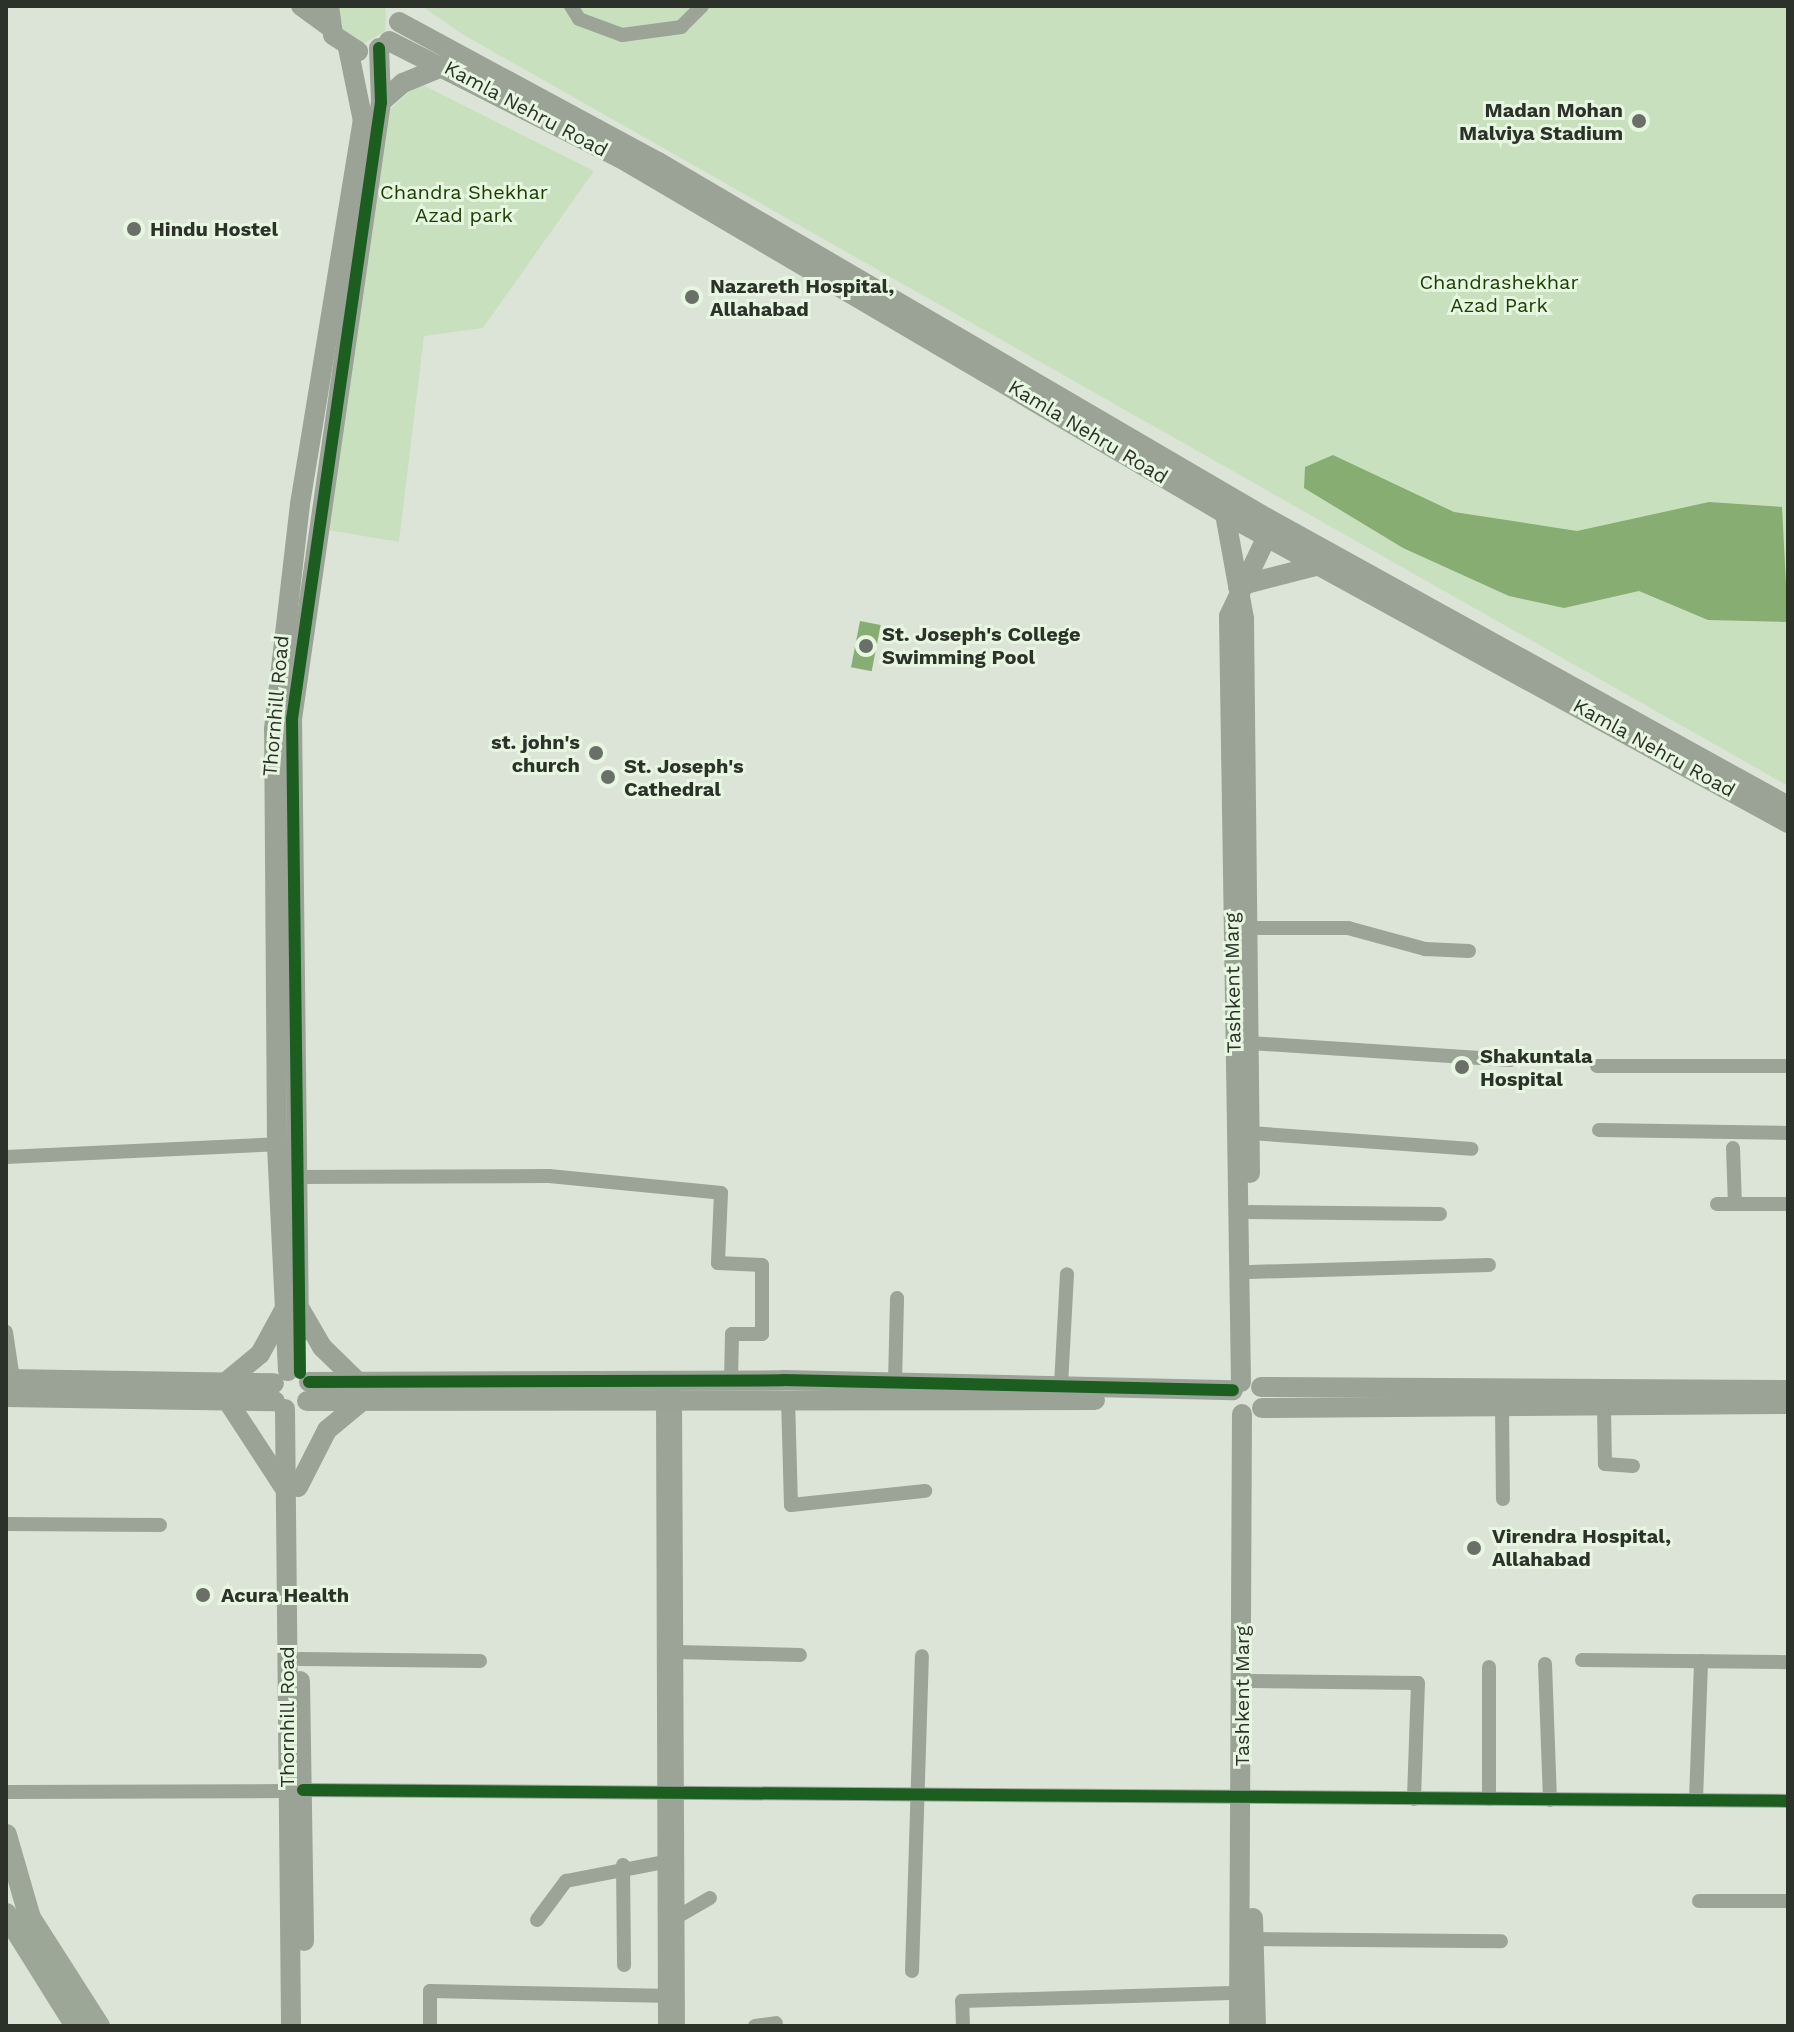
<!DOCTYPE html>
<style>
body{margin:0}
#map{position:relative;width:1794px;height:2032px;overflow:hidden;background:#dce4d8;font-family:"Work Sans",sans-serif}
div>[style]{position:absolute}
.green>*{inset:0;background:#c9e0be}
.water>*{inset:0;background:#87ad72;transform-origin:0 0}
.street>*{height:14px;margin:-7px;padding:0 7px;transform-origin:7px;border-radius:7px;background:#9ca498}
.secondary>*{height:20px;margin:-10px;padding:0 10px;transform-origin:10px;border-radius:10px;background:#9ba397}
.primary>*{height:22px;margin:-11px;padding:0 11px;transform-origin:11px;border-radius:11px;background:#9ca797}
.cycleway>*{height:12px;margin:-6px;padding:0 6px;transform-origin:6px;border-radius:6px;background:#1b5e20}
.dots>*{width:22px;height:22px;translate:-50% -50%;box-sizing:border-box;border:4px solid #e7f6e0;border-radius:50%}
span{translate:-50% -50%;white-space:nowrap;text-align:center;line-height:1.15;-webkit-text-stroke:6px #e7f6e0;paint-order:stroke}
.street-label{font-size:20px;color:#2c322a}
.poi-label{font-size:20px;color:#2c322a;font-weight:700}
.right{translate:-100% -50%;text-align:right}
.left{translate:0 -50%;text-align:left}
.park-label{font-size:20px;color:#1b3d02}
.frame{position:absolute;inset:0;border:8px solid #2c322a;pointer-events:none}
</style>
<div id="map">
<div class="green">
<div style="clip-path:polygon(337px 6px,386px 6px,385px 31px,363px 44px,340px 33px)"></div>
<div style="clip-path:polygon(422px 6px,1788px 6px,1788px 786px,462px 34px)"></div>
<div style="clip-path:polygon(419px 83px,594px 171px,483px 328px,424px 336px,399px 542px,322px 529px,390px 109px)"></div>
</div>
<div class="water">
<div style="clip-path:polygon(1333px 455px,1454px 512px,1577px 531px,1709px 502px,1782px 507px,1788px 622px,1708px 620px,1639px 591px,1564px 608px,1509px 596px,1403px 548px,1304px 488px,1305px 467px)"></div>
<div style="left:860px;top:621px;width:21px;height:47px;rotate:11deg"></div>
</div>
<div class="street">
<div style="left:571px;top:6px;width:15px;rotate:58deg"></div>
<div style="left:579px;top:19px;width:46px;rotate:20.4deg"></div>
<div style="left:622px;top:35px;width:60px;rotate:-7.7deg"></div>
<div style="left:681px;top:27px;width:30px;rotate:-45deg"></div>
<div style="left:1247px;top:928px;width:101px"></div>
<div style="left:1348px;top:928px;width:80px;rotate:15.3deg"></div>
<div style="left:1425px;top:949px;width:44px;rotate:2.6deg"></div>
<div style="left:1249px;top:1043px;width:262px;rotate:3.7deg"></div>
<div style="left:1597px;top:1066px;width:191px"></div>
<div style="left:1599px;top:1130px;width:189px;rotate:0.9deg"></div>
<div style="left:1250px;top:1133px;width:222px;rotate:4.1deg"></div>
<div style="left:1733px;top:1148px;width:56px;rotate:88deg"></div>
<div style="left:6px;top:1157px;width:271px;rotate:-2.7deg"></div>
<div style="left:296px;top:1177px;width:253px;rotate:-0.2deg"></div>
<div style="left:549px;top:1176px;width:173px;rotate:5.6deg"></div>
<div style="left:721px;top:1193px;width:70px;rotate:92.5deg"></div>
<div style="left:718px;top:1263px;width:44px;rotate:2.6deg"></div>
<div style="left:762px;top:1265px;width:69px;rotate:90deg"></div>
<div style="left:762px;top:1334px;width:30px;rotate:180deg"></div>
<div style="left:732px;top:1334px;width:46px;rotate:91.2deg"></div>
<div style="left:1717px;top:1204px;width:71px"></div>
<div style="left:1250px;top:1212px;width:190px;rotate:0.6deg"></div>
<div style="left:1250px;top:1272px;width:239px;rotate:-1.7deg"></div>
<div style="left:6px;top:1332px;width:48px;rotate:81.5deg"></div>
<div style="left:895px;top:1382px;width:84px;rotate:-88.6deg"></div>
<div style="left:1061px;top:1385px;width:111px;rotate:-86.9deg"></div>
<div style="left:663px;top:1394px;width:632px;rotate:89.82deg"></div>
<div style="left:675px;top:1394px;width:632px;rotate:89.73deg"></div>
<div style="left:788px;top:1398px;width:107px;rotate:88.4deg"></div>
<div style="left:791px;top:1505px;width:135px;rotate:-6deg"></div>
<div style="left:1502px;top:1407px;width:92px;rotate:89.4deg"></div>
<div style="left:1604px;top:1408px;width:56px;rotate:89deg"></div>
<div style="left:1605px;top:1464px;width:28px;rotate:4deg"></div>
<div style="left:6px;top:1524px;width:154px;rotate:0.4deg"></div>
<div style="left:677px;top:1652px;width:123px;rotate:1.4deg"></div>
<div style="left:300px;top:1659px;width:180px;rotate:0.6deg"></div>
<div style="left:1582px;top:1660px;width:206px;rotate:0.6deg"></div>
<div style="left:1545px;top:1664px;width:136px;rotate:87.9deg"></div>
<div style="left:1489px;top:1667px;width:132px;rotate:90deg"></div>
<div style="left:1253px;top:1681px;width:165px;rotate:0.7deg"></div>
<div style="left:1418px;top:1683px;width:116px;rotate:92deg"></div>
<div style="left:303px;top:1790px;width:1485px;rotate:0.42deg"></div>
<div style="left:6px;top:1792px;width:281px;rotate:-0.2deg"></div>
<div style="left:1696px;top:1800px;width:139px;rotate:-87.9deg"></div>
<div style="left:623px;top:1865px;width:100px;rotate:89.4deg"></div>
<div style="left:1699px;top:1901px;width:89px"></div>
<div style="left:677px;top:1917px;width:38px;rotate:-30deg"></div>
<div style="left:537px;top:1920px;width:49px;rotate:-53.4deg"></div>
<div style="left:566px;top:1881px;width:110px;rotate:-11deg"></div>
<div style="left:1254px;top:1939px;width:247px;rotate:0.5deg"></div>
<div style="left:912px;top:1971px;width:315px;rotate:-88.2deg"></div>
<div style="left:430px;top:2026px;width:35px;rotate:-90deg"></div>
<div style="left:430px;top:1991px;width:243px;rotate:1.2deg"></div>
<div style="left:755px;top:2026px;width:21px;rotate:-8deg"></div>
<div style="left:963px;top:2026px;width:25px;rotate:-92deg"></div>
<div style="left:962px;top:2001px;width:277px;rotate:-1.7deg"></div>
</div>
<div class="secondary">
<div style="left:301px;top:6px;width:34px;rotate:36deg"></div>
<div style="left:329px;top:6px;width:29px;rotate:82deg"></div>
<div style="left:333px;top:35px;width:30px;rotate:33deg"></div>
<div style="left:399px;top:22px;width:294px;rotate:28.4deg"></div>
<div style="left:658px;top:162px;width:705px;rotate:30.31deg"></div>
<div style="left:1267px;top:518px;width:595px;rotate:28.93deg"></div>
<div style="left:389px;top:41px;width:259px;rotate:26.9deg"></div>
<div style="left:620px;top:158px;width:712px;rotate:30.45deg"></div>
<div style="left:1234px;top:519px;width:632px;rotate:28.76deg"></div>
<div style="left:381px;top:102px;width:29px;rotate:-41deg"></div>
<div style="left:403px;top:83px;width:44px;rotate:-22.5deg"></div>
<div style="left:1225px;top:514px;width:107px;rotate:79.7deg"></div>
<div style="left:1244px;top:619px;width:554px;rotate:89.38deg"></div>
<div style="left:1238px;top:586px;width:85px;rotate:-14.4deg"></div>
<div style="left:300px;top:1309px;width:44px;rotate:59.9deg"></div>
<div style="left:322px;top:1347px;width:49px;rotate:44.2deg"></div>
<div style="left:299px;top:1333px;width:614px;rotate:-90.65deg"></div>
<div style="left:292px;top:719px;width:623px;rotate:-81.79deg"></div>
<div style="left:381px;top:102px;width:54px;rotate:-92.1deg"></div>
<div style="left:288px;top:1371px;width:227px;rotate:-92.8deg"></div>
<div style="left:277px;top:1144px;width:415px;rotate:-90.4deg"></div>
<div style="left:274px;top:729px;width:226px;rotate:-83.4deg"></div>
<div style="left:300px;top:504px;width:388px;rotate:-80.7deg"></div>
<div style="left:363px;top:121px;width:75px;rotate:-101.6deg"></div>
<div style="left:6px;top:1379px;width:268px;rotate:0.9deg"></div>
<div style="left:226px;top:1382px;width:44px;rotate:-39.5deg"></div>
<div style="left:260px;top:1354px;width:48px;rotate:-61.3deg"></div>
<div style="left:309px;top:1382px;width:474px;rotate:-0.2deg"></div>
<div style="left:783px;top:1380px;width:450px;rotate:1.3deg"></div>
<div style="left:1241px;top:1382px;width:766px;rotate:-90.9deg"></div>
<div style="left:1229px;top:616px;width:100px;rotate:-64.5deg"></div>
<div style="left:1261px;top:1387px;width:527px;rotate:0.33deg"></div>
<div style="left:6px;top:1397px;width:269px;rotate:0.9deg"></div>
<div style="left:227px;top:1400px;width:103px;rotate:56.9deg"></div>
<div style="left:307px;top:1401px;width:788px;rotate:-0.07deg"></div>
<div style="left:1262px;top:1408px;width:526px;rotate:-0.44deg"></div>
<div style="left:285px;top:1409px;width:617px;rotate:89.44deg"></div>
<div style="left:298px;top:1487px;width:64px;rotate:-63deg"></div>
<div style="left:327px;top:1430px;width:45px;rotate:-39.6deg"></div>
<div style="left:300px;top:1681px;width:260px;rotate:89.1deg"></div>
<div style="left:1253px;top:1918px;width:108px;rotate:88.4deg"></div>
<div style="left:1239px;top:2026px;width:612px;rotate:-89.72deg"></div>
</div>
<div class="primary">
<div style="left:6px;top:1835px;width:86px;rotate:73.9deg"></div>
<div style="left:30px;top:1918px;width:128px;rotate:57.4deg"></div>
<div style="left:6px;top:1914px;width:132px;rotate:58deg"></div>
</div>
<div class="cycleway">
<div style="left:300px;top:1373px;width:654px;rotate:-90.7deg"></div>
<div style="left:292px;top:719px;width:623px;rotate:-81.79deg"></div>
<div style="left:381px;top:102px;width:54px;rotate:-92.1deg"></div>
<div style="left:309px;top:1382px;width:474px;rotate:-0.2deg"></div>
<div style="left:783px;top:1380px;width:450px;rotate:1.3deg"></div>
<div style="left:303px;top:1790px;width:1485px;rotate:0.42deg"></div>
</div>
<div class="dots">
<div style="left:1639px;top:121px;background:#6a7067"></div>
<div style="left:134px;top:229px;background:#6a7067"></div>
<div style="left:692px;top:297px;background:#6a7067"></div>
<div style="left:866px;top:646px;background:#6a7067"></div>
<div style="left:596px;top:753px;background:#6a7067"></div>
<div style="left:608px;top:777px;background:#6a7067"></div>
<div style="left:1462px;top:1067px;background:#6a7067"></div>
<div style="left:1474px;top:1548px;background:#6a7067"></div>
<div style="left:203px;top:1595px;background:#6a7067"></div>
</div>
<div class="street-label">
<span style="left:526px;top:109px;rotate:28deg">Kamla Nehru Road</span>
<span style="left:1088px;top:432px;rotate:31deg">Kamla Nehru Road</span>
<span style="left:276px;top:706px;rotate:-85deg">Thornhill Road</span>
<span style="left:1654px;top:748px;rotate:29deg">Kamla Nehru Road</span>
<span style="left:1233px;top:983px;rotate:-91deg">Tashkent Marg</span>
<span style="left:1242px;top:1696px;rotate:-90deg">Tashkent Marg</span>
<span style="left:287px;top:1717px;rotate:-90deg">Thornhill Road</span>
</div>
<div class="poi-label">
<span class="right" style="left:1623px;top:122px">Madan Mohan<br>Malviya Stadium</span>
<span class="left" style="left:150px;top:229px">Hindu Hostel</span>
<span class="left" style="left:710px;top:298px">Nazareth Hospital,<br>Allahabad</span>
<span class="left" style="left:882px;top:646px">St. Joseph's College<br>Swimming Pool</span>
<span class="right" style="left:580px;top:754px">st. john's<br>church</span>
<span class="left" style="left:624px;top:778px">St. Joseph's<br>Cathedral</span>
<span class="left" style="left:1480px;top:1068px">Shakuntala<br>Hospital</span>
<span class="left" style="left:1492px;top:1548px">Virendra Hospital,<br>Allahabad</span>
<span class="left" style="left:221px;top:1595px">Acura Health</span>
</div>
<div class="park-label">
<span style="left:464px;top:204px">Chandra Shekhar<br>Azad park</span>
<span style="left:1499px;top:294px">Chandrashekhar<br>Azad Park</span>
</div>
<div class="frame"></div>
</div>
